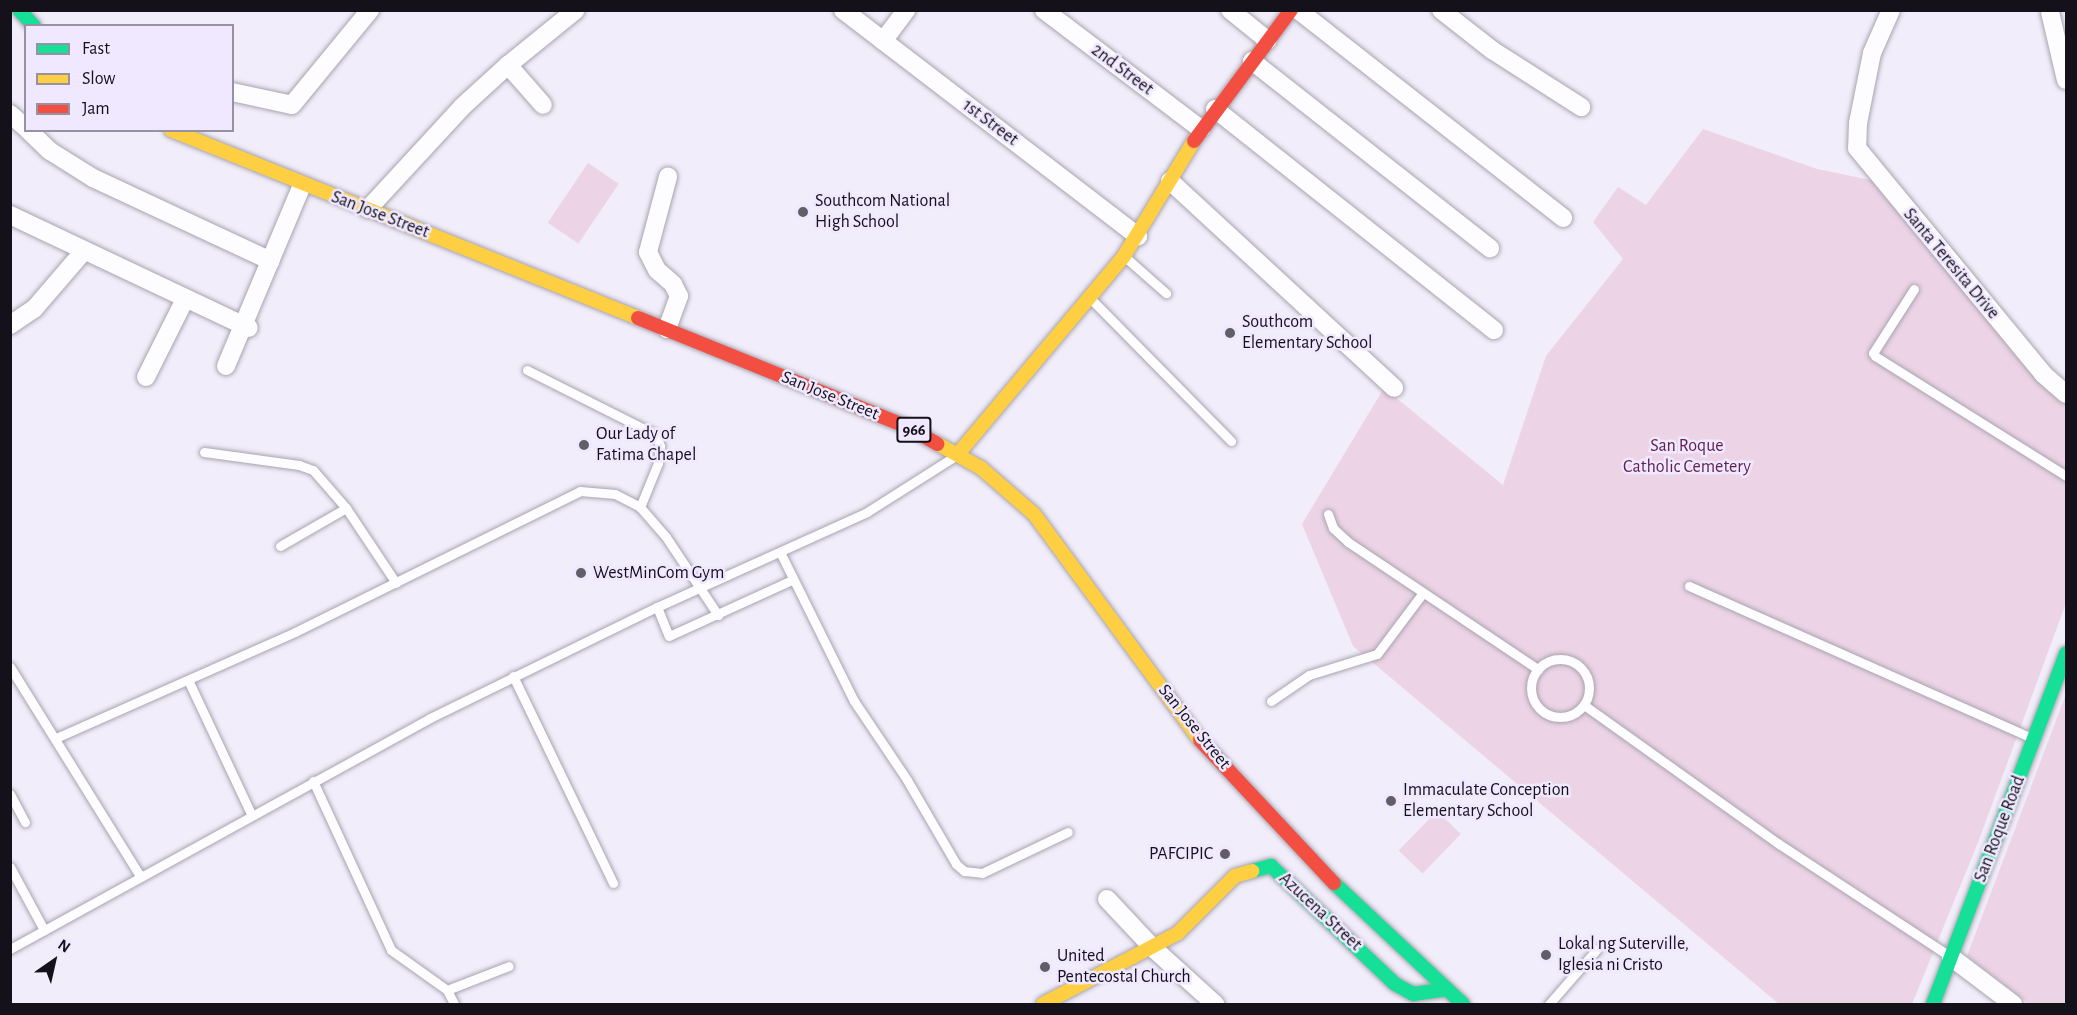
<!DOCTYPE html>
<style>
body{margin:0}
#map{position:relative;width:2077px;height:1015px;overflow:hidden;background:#f1edfa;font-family:"Alegreya Sans",sans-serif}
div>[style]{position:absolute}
.green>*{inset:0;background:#ecd3e6;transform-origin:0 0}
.roads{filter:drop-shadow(0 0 2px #a8a4af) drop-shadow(0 0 2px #a8a4af)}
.lane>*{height:9px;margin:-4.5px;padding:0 4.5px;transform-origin:4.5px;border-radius:4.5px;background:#fdfcfe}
.lane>.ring{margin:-4.5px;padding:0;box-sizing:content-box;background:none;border:9px solid #fdfcfe;border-radius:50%}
.street>*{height:18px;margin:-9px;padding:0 9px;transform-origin:9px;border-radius:9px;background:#fdfcfe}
.fast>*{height:14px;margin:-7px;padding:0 7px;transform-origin:7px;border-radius:7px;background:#16e098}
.slow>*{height:14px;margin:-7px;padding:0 7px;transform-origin:7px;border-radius:7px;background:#ffcf43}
.jam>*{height:14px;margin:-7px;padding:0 7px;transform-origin:7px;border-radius:7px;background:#f24e42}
.dots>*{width:16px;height:16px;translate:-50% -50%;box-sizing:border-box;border:3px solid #efe8ff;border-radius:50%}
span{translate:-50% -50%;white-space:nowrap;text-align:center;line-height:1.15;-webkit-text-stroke:5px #efe8ff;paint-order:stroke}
.shield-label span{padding:2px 4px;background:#efe8ff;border:2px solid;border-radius:4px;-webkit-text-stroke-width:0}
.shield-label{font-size:16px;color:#14111a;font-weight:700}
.street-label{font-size:18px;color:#14111a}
.poi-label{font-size:18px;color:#14111a}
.left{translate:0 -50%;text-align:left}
.right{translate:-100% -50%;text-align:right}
.park-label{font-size:18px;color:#611f4c}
.frame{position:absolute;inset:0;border:12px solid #14111a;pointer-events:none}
.legend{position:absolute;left:24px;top:24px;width:210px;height:108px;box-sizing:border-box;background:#efe8ff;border:2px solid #9792a3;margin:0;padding:8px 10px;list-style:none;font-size:18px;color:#14111a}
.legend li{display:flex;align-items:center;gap:12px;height:30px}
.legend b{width:30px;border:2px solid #9792a3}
.north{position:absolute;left:24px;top:931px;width:60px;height:60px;-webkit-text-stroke:4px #efe8ff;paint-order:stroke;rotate:34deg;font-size:16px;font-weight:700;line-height:24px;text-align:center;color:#14111a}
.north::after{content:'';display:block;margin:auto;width:21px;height:27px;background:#14111a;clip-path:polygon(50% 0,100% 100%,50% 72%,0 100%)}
</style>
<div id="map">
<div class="green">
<div style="clip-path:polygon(1703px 129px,1817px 169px,1880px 182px,2049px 392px,2066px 401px,2066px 603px,1979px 840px,1912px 1004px,1779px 1004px,1353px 646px,1302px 524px,1384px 388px,1503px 485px,1546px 356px,1623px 259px,1593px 222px,1618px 187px,1646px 205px)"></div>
<div style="left:588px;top:163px;width:37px;height:72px;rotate:34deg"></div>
<div style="clip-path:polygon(2066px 694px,2066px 1004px,2029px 1004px,1967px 956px)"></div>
<div style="left:1437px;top:811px;width:33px;height:55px;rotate:44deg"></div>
</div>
<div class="roads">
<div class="lane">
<div style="left:1125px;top:257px;width:55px;rotate:41.3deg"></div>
<div style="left:1914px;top:289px;width:76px;rotate:122.6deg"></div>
<div style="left:1873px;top:353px;width:4px;rotate:56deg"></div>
<div style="left:1875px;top:356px;width:226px;rotate:32.1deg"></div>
<div style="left:1090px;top:298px;width:201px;rotate:45.4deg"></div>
<div style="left:527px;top:370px;width:144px;rotate:26.7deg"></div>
<div style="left:656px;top:435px;width:12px;rotate:70deg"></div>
<div style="left:660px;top:446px;width:17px;rotate:97deg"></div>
<div style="left:658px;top:463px;width:48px;rotate:112.2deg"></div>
<div style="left:204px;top:452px;width:96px;rotate:7.8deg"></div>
<div style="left:299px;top:465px;width:15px;rotate:20deg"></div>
<div style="left:313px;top:470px;width:50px;rotate:49deg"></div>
<div style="left:346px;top:508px;width:90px;rotate:56.3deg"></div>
<div style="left:1328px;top:514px;width:15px;rotate:70deg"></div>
<div style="left:1333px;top:528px;width:21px;rotate:43deg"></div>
<div style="left:1348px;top:542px;width:229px;rotate:33.8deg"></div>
<div style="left:280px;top:546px;width:76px;rotate:-29.9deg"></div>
<div style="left:780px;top:552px;width:166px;rotate:63.6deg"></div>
<div style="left:854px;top:701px;width:95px;rotate:56.1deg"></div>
<div style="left:907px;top:780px;width:97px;rotate:59.7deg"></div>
<div style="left:956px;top:864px;width:11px;rotate:41deg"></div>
<div style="left:964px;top:871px;width:18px;rotate:6deg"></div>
<div style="left:982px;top:873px;width:95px;rotate:-25.5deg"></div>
<div style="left:1689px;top:586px;width:375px;rotate:23.9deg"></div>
<div style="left:657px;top:607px;width:31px;rotate:68deg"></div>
<div style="left:669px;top:636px;width:135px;rotate:-24.5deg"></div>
<div class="ring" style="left:1531px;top:659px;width:49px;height:49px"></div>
<div style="left:10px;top:667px;width:246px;rotate:58.1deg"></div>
<div style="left:513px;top:676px;width:230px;rotate:64.2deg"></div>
<div style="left:189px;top:682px;width:146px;rotate:64.8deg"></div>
<div style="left:1271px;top:701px;width:46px;rotate:-34.4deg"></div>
<div style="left:1309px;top:675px;width:71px;rotate:-17.2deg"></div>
<div style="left:1377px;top:654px;width:75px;rotate:-53.1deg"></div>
<div style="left:1584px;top:705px;width:239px;rotate:35.5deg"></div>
<div style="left:1779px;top:844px;width:202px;rotate:33.3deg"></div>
<div style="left:56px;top:738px;width:261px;rotate:-23.9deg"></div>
<div style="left:295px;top:632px;width:318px;rotate:-26.3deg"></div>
<div style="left:580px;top:491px;width:35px;rotate:5deg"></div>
<div style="left:615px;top:494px;width:28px;rotate:27deg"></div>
<div style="left:640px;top:507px;width:40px;rotate:49deg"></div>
<div style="left:666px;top:537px;width:94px;rotate:56.3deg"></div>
<div style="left:313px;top:781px;width:186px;rotate:65.2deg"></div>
<div style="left:391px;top:950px;width:69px;rotate:35.5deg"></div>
<div style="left:447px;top:990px;width:16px;rotate:63deg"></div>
<div style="left:10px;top:794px;width:32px;rotate:62deg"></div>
<div style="left:10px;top:867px;width:72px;rotate:61.6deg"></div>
<div style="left:10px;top:949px;width:479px;rotate:-28.8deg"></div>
<div style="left:430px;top:718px;width:253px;rotate:-26.1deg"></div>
<div style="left:657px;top:607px;width:230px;rotate:-24.3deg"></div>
<div style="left:867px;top:512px;width:101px;rotate:-32.4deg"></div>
<div style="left:447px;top:990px;width:66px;rotate:-21.2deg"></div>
<div style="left:1549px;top:1004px;width:73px;rotate:-48.9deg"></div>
</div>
<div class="street">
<div style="left:843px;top:10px;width:372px;rotate:37.5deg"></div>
<div style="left:1044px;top:10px;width:197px;rotate:37.2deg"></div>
<div style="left:1230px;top:10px;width:48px;rotate:39deg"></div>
<div style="left:1298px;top:10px;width:337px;rotate:38.1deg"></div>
<div style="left:1441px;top:10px;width:65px;rotate:38.1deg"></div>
<div style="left:1492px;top:50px;width:106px;rotate:32.6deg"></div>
<div style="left:1891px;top:10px;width:47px;rotate:113.8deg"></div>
<div style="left:1872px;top:53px;width:71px;rotate:101.3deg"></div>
<div style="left:1858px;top:123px;width:25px;rotate:92deg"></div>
<div style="left:1857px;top:148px;width:293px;rotate:50.5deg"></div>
<div style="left:2043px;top:374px;width:30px;rotate:41deg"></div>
<div style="left:2050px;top:12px;width:70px;rotate:76.8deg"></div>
<div style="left:883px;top:41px;width:39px;rotate:-53deg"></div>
<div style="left:1252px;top:61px;width:303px;rotate:38.2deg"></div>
<div style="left:508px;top:65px;width:53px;rotate:48.8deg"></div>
<div style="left:232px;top:92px;width:61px;rotate:12.2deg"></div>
<div style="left:292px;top:105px;width:123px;rotate:-50.6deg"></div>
<div style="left:1215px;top:109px;width:356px;rotate:38.4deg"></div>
<div style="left:10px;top:114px;width:21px;rotate:41deg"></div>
<div style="left:28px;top:130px;width:30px;rotate:44deg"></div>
<div style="left:50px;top:151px;width:51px;rotate:32.1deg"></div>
<div style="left:93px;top:178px;width:196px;rotate:25deg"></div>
<div style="left:1170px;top:181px;width:305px;rotate:42.7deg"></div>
<div style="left:368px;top:209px;width:139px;rotate:-47.3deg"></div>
<div style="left:462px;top:107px;width:62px;rotate:-42.4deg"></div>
<div style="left:508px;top:65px;width:87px;rotate:-39deg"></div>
<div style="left:10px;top:215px;width:264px;rotate:25.3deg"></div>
<div style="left:10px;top:325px;width:29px;rotate:-34deg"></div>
<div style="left:34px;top:309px;width:75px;rotate:-49.3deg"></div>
<div style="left:667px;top:329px;width:35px;rotate:-70deg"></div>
<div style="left:679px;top:296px;width:13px;rotate:-117deg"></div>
<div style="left:673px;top:284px;width:21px;rotate:-139deg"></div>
<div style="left:657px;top:270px;width:20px;rotate:-117deg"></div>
<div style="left:648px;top:252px;width:78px;rotate:-75.1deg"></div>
<div style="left:226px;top:366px;width:196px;rotate:-67.2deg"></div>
<div style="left:146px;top:377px;width:87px;rotate:-63.4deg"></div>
<div style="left:1107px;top:899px;width:67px;rotate:46.8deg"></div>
<div style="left:1153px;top:948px;width:84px;rotate:42.1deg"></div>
<div style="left:1951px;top:957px;width:78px;rotate:37.2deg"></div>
</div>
<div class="fast">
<div style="left:19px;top:10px;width:22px;rotate:47deg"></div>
<div style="left:1252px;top:871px;width:20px;rotate:-15deg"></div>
<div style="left:1271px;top:866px;width:171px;rotate:43.6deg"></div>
<div style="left:1395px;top:984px;width:21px;rotate:29deg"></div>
<div style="left:1413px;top:994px;width:34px;rotate:-8deg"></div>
<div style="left:1334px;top:883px;width:177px;rotate:43.2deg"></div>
<div style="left:1933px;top:1004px;width:375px;rotate:-69.2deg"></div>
</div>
<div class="slow">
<div style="left:171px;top:130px;width:503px;rotate:21.93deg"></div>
<div style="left:938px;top:444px;width:49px;rotate:29.2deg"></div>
<div style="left:981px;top:468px;width:70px;rotate:41deg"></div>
<div style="left:1034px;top:514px;width:280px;rotate:53.7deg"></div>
<div style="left:958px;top:454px;width:258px;rotate:-50deg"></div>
<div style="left:1124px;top:256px;width:135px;rotate:-58.7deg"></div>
<div style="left:1043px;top:1004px;width:153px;rotate:-27.7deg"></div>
<div style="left:1178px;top:933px;width:81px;rotate:-45deg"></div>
<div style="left:1235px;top:876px;width:18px;rotate:-16deg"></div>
</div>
<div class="jam">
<div style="left:1194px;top:141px;width:163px;rotate:-53.5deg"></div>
<div style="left:638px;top:318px;width:291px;rotate:22deg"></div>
<div style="left:908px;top:427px;width:34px;rotate:30deg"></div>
<div style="left:1200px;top:740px;width:196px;rotate:46.9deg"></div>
</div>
</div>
<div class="dots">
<div style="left:803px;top:212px;background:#615e68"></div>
<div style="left:1230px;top:333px;background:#615e68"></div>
<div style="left:584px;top:445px;background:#615e68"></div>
<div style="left:581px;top:573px;background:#615e68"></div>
<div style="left:1391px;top:801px;background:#615e68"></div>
<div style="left:1225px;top:854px;background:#615e68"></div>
<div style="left:1546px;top:955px;background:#615e68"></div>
<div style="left:1045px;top:967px;background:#615e68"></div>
</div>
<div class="shield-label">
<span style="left:914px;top:430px">966</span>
</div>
<div class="street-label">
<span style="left:1122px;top:70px;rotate:37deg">2nd Street</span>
<span style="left:990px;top:123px;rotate:37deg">1st Street</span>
<span style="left:380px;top:215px;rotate:21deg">San Jose Street</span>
<span style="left:1951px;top:264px;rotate:50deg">Santa Teresita Drive</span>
<span style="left:830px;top:396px;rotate:22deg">San Jose Street</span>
<span style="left:1194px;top:727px;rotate:51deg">San Jose Street</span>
<span style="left:2000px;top:829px;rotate:-69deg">San Roque Road</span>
<span style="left:1320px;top:912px;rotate:43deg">Azucena Street</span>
</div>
<div class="poi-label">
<span class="left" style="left:815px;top:212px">Southcom National<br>High School</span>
<span class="left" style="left:1242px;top:333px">Southcom<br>Elementary School</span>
<span class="left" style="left:596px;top:445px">Our Lady of<br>Fatima Chapel</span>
<span class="left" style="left:593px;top:573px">WestMinCom Gym</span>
<span class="left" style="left:1403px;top:801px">Immaculate Conception<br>Elementary School</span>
<span class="right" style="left:1213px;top:854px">PAFCIPIC</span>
<span class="left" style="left:1558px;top:955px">Lokal ng Suterville,<br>Iglesia ni Cristo</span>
<span class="left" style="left:1057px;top:967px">United<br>Pentecostal Church</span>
</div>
<div class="park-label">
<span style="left:1687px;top:457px">San Roque<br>Catholic Cemetery</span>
</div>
<div class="frame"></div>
<ul class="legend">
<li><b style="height:8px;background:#16e098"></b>Fast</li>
<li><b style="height:8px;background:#ffcf43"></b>Slow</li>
<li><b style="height:8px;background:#f24e42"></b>Jam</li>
</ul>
<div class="north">N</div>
</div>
